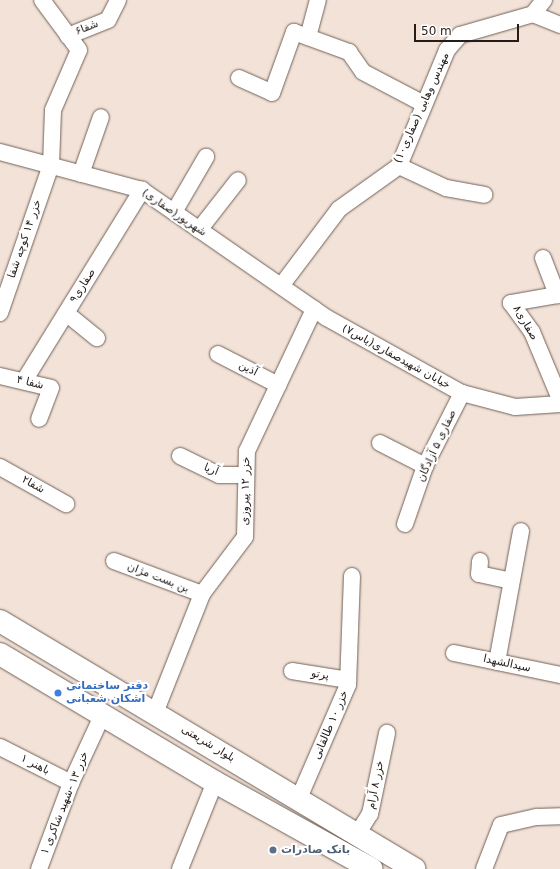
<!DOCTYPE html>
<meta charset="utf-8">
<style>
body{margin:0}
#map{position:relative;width:560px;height:869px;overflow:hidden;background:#f3e2d7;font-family:"DejaVu Sans",Vazirmatn,sans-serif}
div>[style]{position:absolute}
.roads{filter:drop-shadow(0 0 1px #706158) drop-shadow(0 0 1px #706158)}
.street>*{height:16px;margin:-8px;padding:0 8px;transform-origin:8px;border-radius:8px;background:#fff}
.primary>*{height:22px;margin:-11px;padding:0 11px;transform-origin:11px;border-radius:11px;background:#fff}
.dots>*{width:11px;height:11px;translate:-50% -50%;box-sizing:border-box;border:2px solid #fff;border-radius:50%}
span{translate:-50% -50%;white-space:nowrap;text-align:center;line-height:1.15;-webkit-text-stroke:4px #fff;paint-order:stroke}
.street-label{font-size:11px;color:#231c19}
.shop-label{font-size:11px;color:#366cbe;font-weight:700}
.left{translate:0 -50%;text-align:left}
.service-label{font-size:11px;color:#4e5e75;font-weight:700}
.scale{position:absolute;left:414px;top:24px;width:105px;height:18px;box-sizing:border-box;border:2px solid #231c19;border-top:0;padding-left:5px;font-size:12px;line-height:14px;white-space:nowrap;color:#231c19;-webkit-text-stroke:3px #fff;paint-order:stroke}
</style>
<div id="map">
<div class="roads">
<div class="street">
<div style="left:533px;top:14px;width:29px;rotate:22deg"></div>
<div style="left:533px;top:14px;width:18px;rotate:-52deg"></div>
<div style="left:68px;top:36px;width:43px;rotate:-21.8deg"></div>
<div style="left:108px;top:20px;width:22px;rotate:-63deg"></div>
<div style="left:308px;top:37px;width:38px;rotate:-75deg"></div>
<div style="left:239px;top:78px;width:36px;rotate:24deg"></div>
<div style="left:272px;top:93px;width:65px;rotate:-70.2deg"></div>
<div style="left:294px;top:32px;width:59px;rotate:20deg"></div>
<div style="left:349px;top:52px;width:24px;rotate:55deg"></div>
<div style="left:363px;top:72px;width:69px;rotate:27.7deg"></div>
<div style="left:0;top:152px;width:147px;rotate:15deg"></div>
<div style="left:142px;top:190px;width:225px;rotate:34.7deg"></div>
<div style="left:327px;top:318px;width:154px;rotate:29.1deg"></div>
<div style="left:462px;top:393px;width:55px;rotate:14.8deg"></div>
<div style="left:515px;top:407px;width:45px;rotate:-3.8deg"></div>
<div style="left:399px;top:166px;width:52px;rotate:25.1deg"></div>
<div style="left:446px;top:188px;width:39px;rotate:10deg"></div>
<div style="left:81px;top:174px;width:60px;rotate:-70.7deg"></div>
<div style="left:174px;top:212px;width:64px;rotate:-59.8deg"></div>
<div style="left:199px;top:230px;width:63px;rotate:-52deg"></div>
<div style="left:543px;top:258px;width:40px;rotate:69deg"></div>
<div style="left:557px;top:295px;width:47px;rotate:170.1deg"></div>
<div style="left:511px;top:303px;width:36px;rotate:54deg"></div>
<div style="left:532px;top:332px;width:73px;rotate:67.3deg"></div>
<div style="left:281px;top:286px;width:96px;rotate:-53deg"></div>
<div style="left:339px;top:209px;width:74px;rotate:-35.6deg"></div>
<div style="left:399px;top:166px;width:126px;rotate:-67.5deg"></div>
<div style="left:447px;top:50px;width:20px;rotate:-49deg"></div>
<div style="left:460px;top:35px;width:76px;rotate:-16deg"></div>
<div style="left:0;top:313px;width:157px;rotate:-71deg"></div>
<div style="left:51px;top:165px;width:55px;rotate:-87.9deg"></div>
<div style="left:53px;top:110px;width:65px;rotate:-66.6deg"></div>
<div style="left:79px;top:50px;width:62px;rotate:-126.5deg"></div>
<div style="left:66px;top:313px;width:40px;rotate:39deg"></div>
<div style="left:218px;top:354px;width:68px;rotate:27.3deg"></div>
<div style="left:0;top:376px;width:52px;rotate:13.2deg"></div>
<div style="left:51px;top:388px;width:33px;rotate:111deg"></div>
<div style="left:24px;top:381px;width:225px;rotate:-58.3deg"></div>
<div style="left:380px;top:443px;width:51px;rotate:27.1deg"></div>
<div style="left:180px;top:456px;width:43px;rotate:26deg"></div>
<div style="left:219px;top:475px;width:26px"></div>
<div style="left:0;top:467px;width:76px;rotate:29.3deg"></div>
<div style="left:405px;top:524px;width:61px;rotate:-71deg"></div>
<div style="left:425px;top:466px;width:82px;rotate:-63.1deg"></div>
<div style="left:114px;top:561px;width:94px;rotate:20.6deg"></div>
<div style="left:480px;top:561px;width:13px;rotate:94deg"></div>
<div style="left:479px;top:574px;width:33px;rotate:12deg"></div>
<div style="left:454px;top:653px;width:108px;rotate:11.7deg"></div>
<div style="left:497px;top:662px;width:133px;rotate:-79.6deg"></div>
<div style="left:292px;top:671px;width:57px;rotate:9.1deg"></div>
<div style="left:155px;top:713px;width:128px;rotate:-68.4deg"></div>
<div style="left:202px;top:594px;width:71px;rotate:-53deg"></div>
<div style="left:245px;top:537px;width:86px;rotate:-88.7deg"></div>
<div style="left:247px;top:451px;width:157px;rotate:-64.7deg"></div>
<div style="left:0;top:747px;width:80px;rotate:26.9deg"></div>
<div style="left:299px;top:798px;width:123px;rotate:-66.6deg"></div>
<div style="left:348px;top:685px;width:109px;rotate:-87.9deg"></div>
<div style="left:358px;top:833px;width:22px;rotate:-58deg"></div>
<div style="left:370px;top:814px;width:83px;rotate:-78.1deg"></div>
<div style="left:39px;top:869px;width:92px;rotate:-69.6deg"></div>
<div style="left:71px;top:783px;width:74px;rotate:-65.2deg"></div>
<div style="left:180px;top:869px;width:94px;rotate:-68.1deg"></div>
<div style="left:484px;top:869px;width:47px;rotate:-68.9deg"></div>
<div style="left:501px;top:825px;width:37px;rotate:-13deg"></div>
<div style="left:537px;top:817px;width:23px;rotate:-2deg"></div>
</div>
<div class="primary">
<div style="left:0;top:621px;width:483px;rotate:30.9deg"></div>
<div style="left:0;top:654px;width:250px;rotate:30.8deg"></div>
<div style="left:215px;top:782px;width:179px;rotate:29deg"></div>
</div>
</div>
<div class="dots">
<div style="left:58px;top:693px;background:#3f7fe0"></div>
<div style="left:273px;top:850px;background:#5c6f8a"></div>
</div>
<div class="street-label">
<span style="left:87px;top:28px;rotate:-22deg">شفا۶</span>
<span style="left:422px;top:108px;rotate:-66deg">مهندس وهابی (صفاری۱۰)</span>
<span style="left:174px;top:213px;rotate:34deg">شهریور(صفاری)</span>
<span style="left:25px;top:239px;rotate:-71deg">خزر ۱۴ کوچه شفا</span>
<span style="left:83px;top:286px;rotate:-58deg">صفاری۹</span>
<span style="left:525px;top:323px;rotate:59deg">صفاری۸</span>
<span style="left:396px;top:357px;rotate:29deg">خیابان شهیدصفاری(یاس۷)</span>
<span style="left:248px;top:369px;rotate:27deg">آذین</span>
<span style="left:30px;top:383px;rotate:13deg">شفا ۴</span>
<span style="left:437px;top:446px;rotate:-65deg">صفاری ۵ آزادگان</span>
<span style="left:211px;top:470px;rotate:22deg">آریا</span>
<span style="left:33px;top:485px;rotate:29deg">شفا۲</span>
<span style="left:246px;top:491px;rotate:-89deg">خزر ۱۲ پیروزی</span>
<span style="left:158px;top:578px;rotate:21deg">بن بست مژان</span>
<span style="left:507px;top:664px;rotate:12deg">سیدالشهدا</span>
<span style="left:320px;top:675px;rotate:9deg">پرتو</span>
<span style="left:331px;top:725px;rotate:-67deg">خزر ۱۰ طالقانی</span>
<span style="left:208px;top:744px;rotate:31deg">بلوار شریعتی</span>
<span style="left:35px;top:765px;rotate:27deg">باهنر ۱</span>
<span style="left:376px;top:785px;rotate:-79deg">خزر ۸ آرام</span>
<span style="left:65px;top:803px;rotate:-68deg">خزر ۱۳ -شهید شاکری ۱</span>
</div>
<div class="shop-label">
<span class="left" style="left:66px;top:693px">دفتر ساختمانی<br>اشکان شعبانی</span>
</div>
<div class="service-label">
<span class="left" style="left:281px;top:850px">بانک صادرات</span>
</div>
<div class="scale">50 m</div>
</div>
